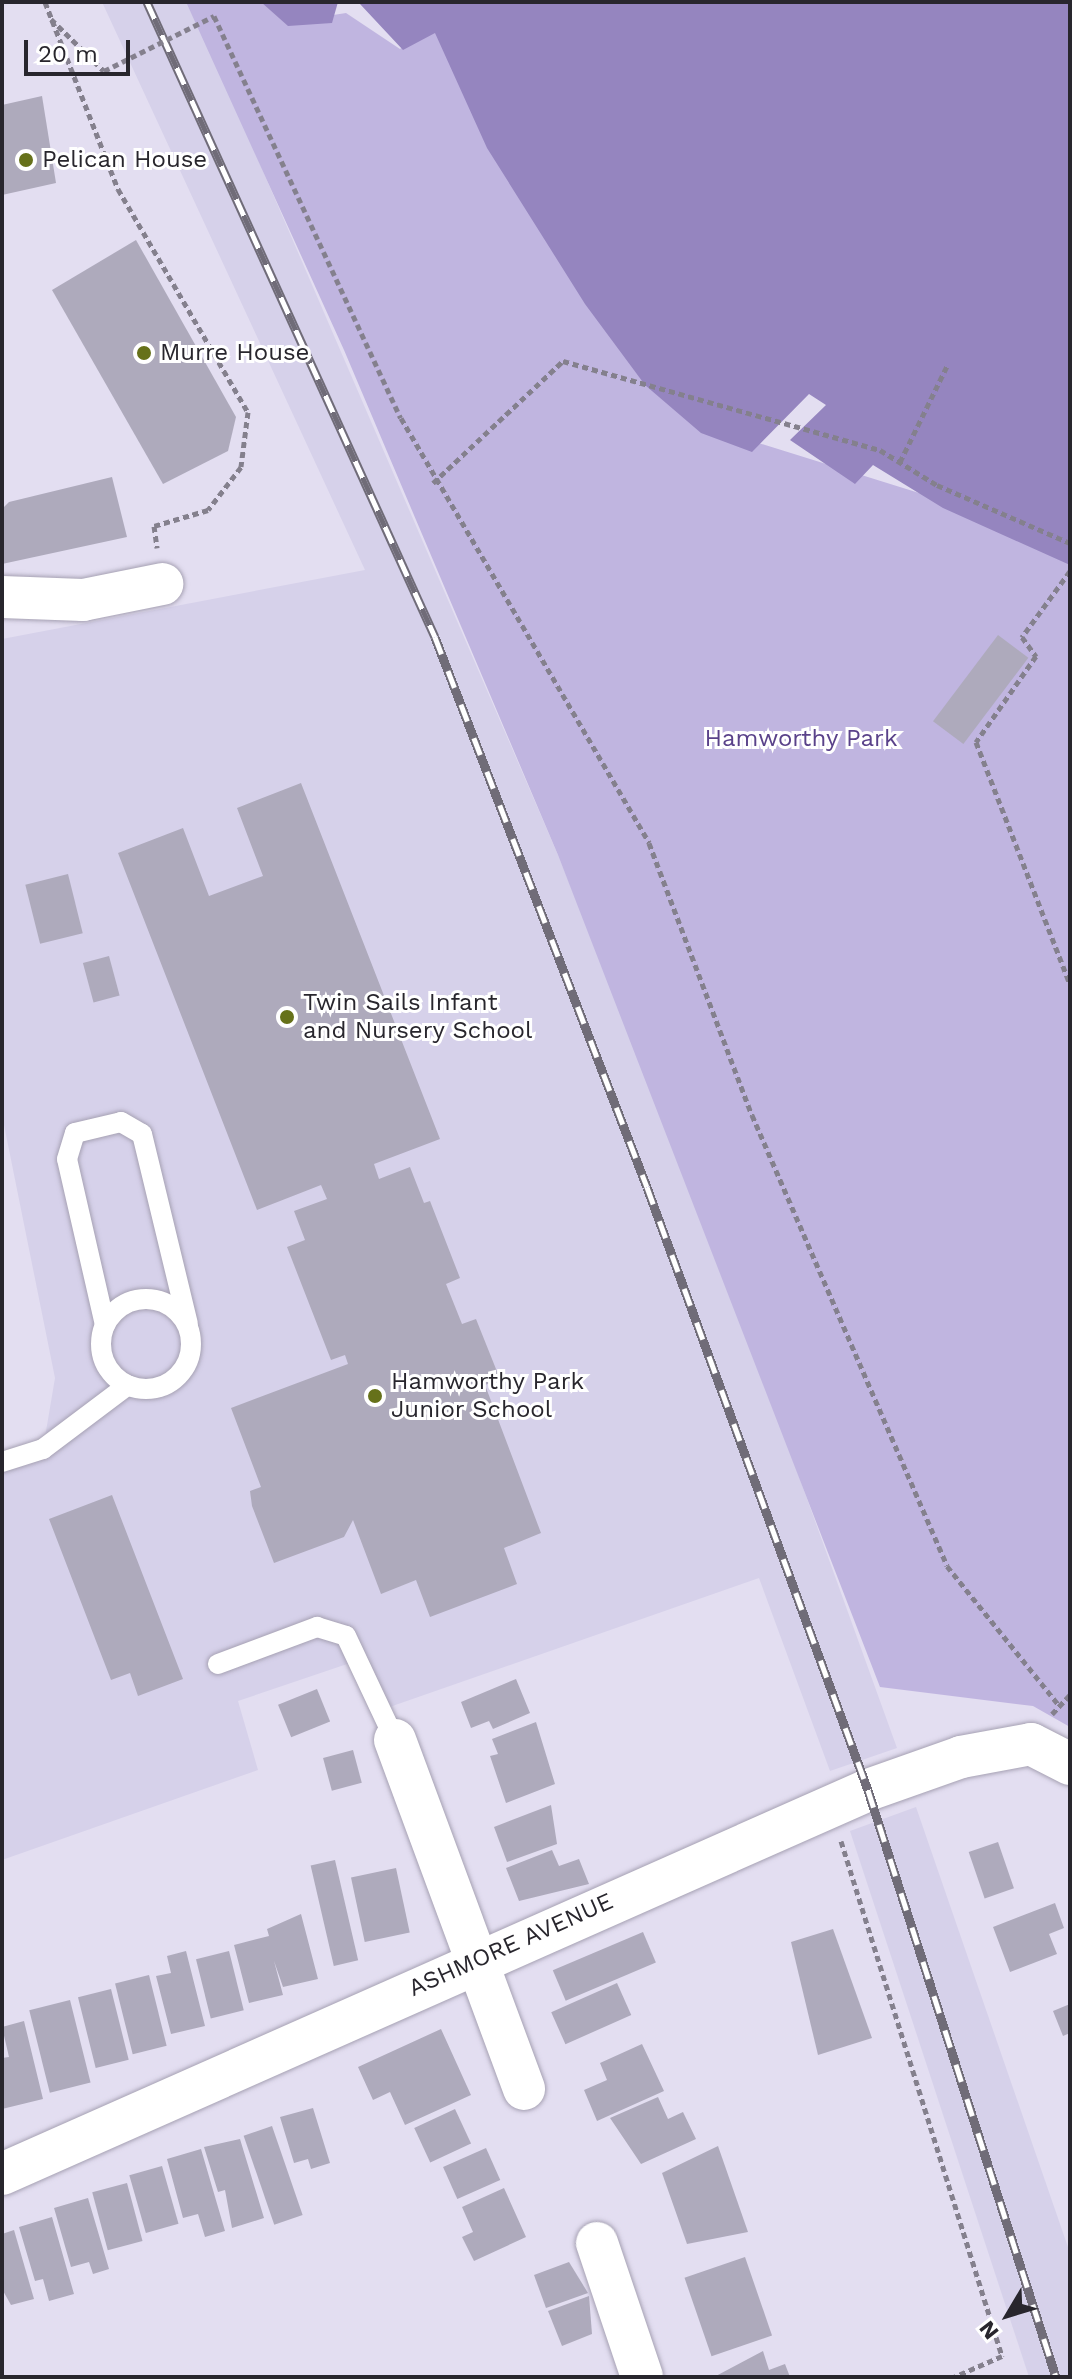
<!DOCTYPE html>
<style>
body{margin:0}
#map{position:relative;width:1072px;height:2379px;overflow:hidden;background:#e3def1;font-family:"Work Sans",sans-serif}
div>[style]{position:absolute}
.built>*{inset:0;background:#d6d1ea}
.green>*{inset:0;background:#c0b5e0}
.water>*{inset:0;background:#9585bf}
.building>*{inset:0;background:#aeaabc;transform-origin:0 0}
.path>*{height:5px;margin-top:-2.5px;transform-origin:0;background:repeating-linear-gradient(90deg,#84808d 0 6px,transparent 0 10px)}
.roads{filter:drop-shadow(0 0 2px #a6a1b3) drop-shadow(0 0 2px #a6a1b3)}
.service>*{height:20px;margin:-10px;padding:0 10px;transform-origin:10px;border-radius:10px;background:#fff}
.service>.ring{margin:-10px;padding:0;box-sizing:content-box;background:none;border:20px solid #fff;border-radius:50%}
.minor>*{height:42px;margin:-21px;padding:0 21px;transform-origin:21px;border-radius:21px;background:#fff}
.rail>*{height:9px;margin-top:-4.5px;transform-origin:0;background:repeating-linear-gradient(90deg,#fff 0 18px,#706c78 0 36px);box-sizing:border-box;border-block:2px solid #706c78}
.path-bridge>*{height:5px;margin-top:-2.5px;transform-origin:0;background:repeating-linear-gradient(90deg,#84808d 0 6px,transparent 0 10px)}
.dots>*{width:22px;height:22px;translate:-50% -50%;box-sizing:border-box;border:4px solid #fff;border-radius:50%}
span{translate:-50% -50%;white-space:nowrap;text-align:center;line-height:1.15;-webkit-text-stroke:6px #fff;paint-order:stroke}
.poi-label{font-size:24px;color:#28262d}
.left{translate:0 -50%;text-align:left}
.park-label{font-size:24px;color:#5a428a}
.street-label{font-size:24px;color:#28262d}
.frame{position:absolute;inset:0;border:4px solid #28262d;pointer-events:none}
.north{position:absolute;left:968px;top:2275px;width:80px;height:80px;-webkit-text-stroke:6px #fff;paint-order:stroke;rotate:232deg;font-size:22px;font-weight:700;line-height:32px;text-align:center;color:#28262d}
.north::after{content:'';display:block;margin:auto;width:28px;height:36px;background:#28262d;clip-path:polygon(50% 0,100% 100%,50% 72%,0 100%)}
.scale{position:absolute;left:24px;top:40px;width:106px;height:36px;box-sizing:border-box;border:4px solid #28262d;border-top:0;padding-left:10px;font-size:24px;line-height:28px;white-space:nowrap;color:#28262d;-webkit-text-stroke:6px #fff;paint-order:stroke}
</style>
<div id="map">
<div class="built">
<div style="clip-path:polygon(102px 2px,186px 2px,228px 90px,558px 855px,719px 1255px,897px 1748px,830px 1771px,759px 1578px,381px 1710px,359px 1660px,238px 1701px,258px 1770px,2px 1860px,2px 1462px,43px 1449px,55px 1378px,2px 1115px,2px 639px,365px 570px)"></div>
<div style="clip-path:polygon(916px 1807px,1070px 2253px,1070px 2377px,1029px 2377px,850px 1831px)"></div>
</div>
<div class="green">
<div style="clip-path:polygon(186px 2px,270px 2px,295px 21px,346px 13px,400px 49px,443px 14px,691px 422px,1070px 540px,1070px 1727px,1033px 1706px,880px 1687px,558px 855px,344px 350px)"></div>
</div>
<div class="water">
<div style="clip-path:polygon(261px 2px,338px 2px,332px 23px,288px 26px)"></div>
<div style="clip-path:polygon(1070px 2px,1070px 565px,943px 508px,873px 465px,855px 484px,790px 440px,826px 405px,809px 394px,752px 452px,701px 433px,645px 385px,585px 304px,487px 148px,435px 33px,403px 50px,360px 4px)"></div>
</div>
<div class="building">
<div style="clip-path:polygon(42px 96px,56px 183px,2px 195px,2px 105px)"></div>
<div style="clip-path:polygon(136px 240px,236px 417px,228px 451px,163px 484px,52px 290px)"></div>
<div style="clip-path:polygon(112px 477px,127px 537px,2px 564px,2px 509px,9px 502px)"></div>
<div style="left:998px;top:635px;width:38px;height:108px;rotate:37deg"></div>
<div style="clip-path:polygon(301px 783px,440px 1139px,374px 1164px,379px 1179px,410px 1167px,424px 1203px,430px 1201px,460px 1278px,446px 1284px,462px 1324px,476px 1319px,500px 1379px,485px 1385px,541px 1533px,504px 1548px,517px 1584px,430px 1617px,416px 1580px,381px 1594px,353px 1520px,344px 1537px,274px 1563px,252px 1506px,250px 1491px,261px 1487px,231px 1408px,348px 1364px,345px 1355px,331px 1360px,287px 1247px,305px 1240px,294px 1211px,327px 1199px,321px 1185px,257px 1210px,118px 853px,183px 828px,209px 896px,263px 876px,237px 808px)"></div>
<div style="left:68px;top:874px;width:61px;height:44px;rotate:76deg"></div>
<div style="left:109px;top:956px;width:41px;height:27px;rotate:75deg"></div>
<div style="clip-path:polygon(112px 1495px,183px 1679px,138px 1696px,130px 1673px,111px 1680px,49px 1519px)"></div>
<div style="clip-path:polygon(516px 1679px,530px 1713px,493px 1729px,489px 1721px,471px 1728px,461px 1702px)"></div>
<div style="left:317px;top:1689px;width:35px;height:42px;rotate:68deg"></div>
<div style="clip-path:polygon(536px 1722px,555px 1784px,506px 1803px,490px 1756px,498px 1754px,492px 1739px)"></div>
<div style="left:353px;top:1750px;width:34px;height:31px;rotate:75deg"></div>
<div style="clip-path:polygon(551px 1805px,557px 1844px,507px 1862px,494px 1827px)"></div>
<div style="left:998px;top:1842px;width:49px;height:31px;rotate:71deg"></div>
<div style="clip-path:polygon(552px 1850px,559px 1866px,579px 1859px,589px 1884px,519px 1901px,506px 1868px)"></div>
<div style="left:335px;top:1860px;width:103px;height:25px;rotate:77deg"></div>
<div style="left:396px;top:1868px;width:66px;height:46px;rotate:78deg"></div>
<div style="clip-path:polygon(1055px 1903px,1064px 1928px,1049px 1934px,1057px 1954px,1010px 1972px,993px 1927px)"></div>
<div style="clip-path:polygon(301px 1914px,318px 1979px,283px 1987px,274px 1961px,283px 1995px,249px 2003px,234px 1945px,269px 1936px,267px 1929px)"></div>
<div style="clip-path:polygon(833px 1929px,872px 2038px,818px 2055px,791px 1942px)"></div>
<div style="left:643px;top:1932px;width:33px;height:98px;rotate:67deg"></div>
<div style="clip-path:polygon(186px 1951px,205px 2026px,171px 2034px,156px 1976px,171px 1973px,167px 1956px)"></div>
<div style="left:229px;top:1951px;width:61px;height:34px;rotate:76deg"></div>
<div style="left:149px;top:1975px;width:73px;height:35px;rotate:76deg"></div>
<div style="left:617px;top:1983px;width:35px;height:72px;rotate:66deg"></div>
<div style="left:111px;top:1989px;width:73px;height:34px;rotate:76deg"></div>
<div style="left:70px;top:2000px;width:85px;height:42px;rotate:76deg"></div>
<div style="clip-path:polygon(1070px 2004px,1070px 2033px,1063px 2036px,1053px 2011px)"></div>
<div style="clip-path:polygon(24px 2021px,43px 2099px,2px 2109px,2px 2058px,9px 2057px,2px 2027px)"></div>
<div style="clip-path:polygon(441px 2029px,471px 2095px,405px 2125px,390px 2092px,373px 2100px,358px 2067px)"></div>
<div style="clip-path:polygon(642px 2044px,664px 2091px,597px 2121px,584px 2090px,607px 2080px,600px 2063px)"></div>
<div style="clip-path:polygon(658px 2097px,668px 2119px,683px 2112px,696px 2139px,641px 2164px,610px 2118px)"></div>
<div style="clip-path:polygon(313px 2108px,330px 2163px,311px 2169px,308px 2159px,294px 2163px,280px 2117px)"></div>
<div style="left:455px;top:2109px;width:38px;height:45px;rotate:65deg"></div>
<div style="left:272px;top:2126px;width:94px;height:30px;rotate:71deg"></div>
<div style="clip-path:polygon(240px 2139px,264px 2218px,232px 2228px,225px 2190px,218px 2192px,204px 2147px)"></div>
<div style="clip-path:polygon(718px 2146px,748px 2232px,687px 2244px,662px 2173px)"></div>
<div style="left:486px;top:2148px;width:35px;height:47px;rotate:66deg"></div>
<div style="clip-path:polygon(201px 2149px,225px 2231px,205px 2237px,198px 2214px,183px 2218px,167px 2159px)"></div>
<div style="left:162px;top:2166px;width:60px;height:34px;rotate:74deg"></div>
<div style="left:127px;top:2183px;width:60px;height:36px;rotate:75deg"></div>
<div style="clip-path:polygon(504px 2188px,526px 2237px,474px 2261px,462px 2237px,473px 2232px,462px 2207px)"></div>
<div style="clip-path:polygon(88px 2198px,109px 2269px,93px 2274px,89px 2262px,71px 2267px,54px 2208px)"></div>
<div style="clip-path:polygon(52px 2217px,74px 2294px,49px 2301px,43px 2279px,35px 2281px,19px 2227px)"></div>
<div style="clip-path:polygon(14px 2230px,34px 2299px,11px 2305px,2px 2289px,2px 2234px)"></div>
<div style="left:745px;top:2257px;width:83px;height:64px;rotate:71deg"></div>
<div style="clip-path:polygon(569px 2262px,588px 2293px,546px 2308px,534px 2275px)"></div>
<div style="clip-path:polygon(589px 2296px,592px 2334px,562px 2346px,548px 2311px)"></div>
<div style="clip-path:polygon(763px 2351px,769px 2370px,785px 2364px,790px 2377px,714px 2377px)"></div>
</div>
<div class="path">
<div style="left:45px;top:2px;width:201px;rotate:68.7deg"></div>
<div style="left:118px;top:189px;width:258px;rotate:59.8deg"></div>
<div style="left:248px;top:412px;width:55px;rotate:97.3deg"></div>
<div style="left:241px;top:467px;width:54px;rotate:127.5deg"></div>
<div style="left:208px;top:510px;width:56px;rotate:163.5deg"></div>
<div style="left:154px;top:526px;width:22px;rotate:82deg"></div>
<div style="left:401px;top:418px;width:492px;rotate:59.7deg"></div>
<div style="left:649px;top:843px;width:291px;rotate:69.3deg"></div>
<div style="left:752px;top:1115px;width:491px;rotate:66.6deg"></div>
<div style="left:947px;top:1566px;width:177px;rotate:51.2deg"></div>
<div style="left:900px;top:462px;width:107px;rotate:-63.9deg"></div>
<div style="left:433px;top:483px;width:178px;rotate:-43.2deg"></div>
<div style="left:563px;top:361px;width:329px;rotate:15.7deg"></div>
<div style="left:880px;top:450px;width:67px;rotate:31.6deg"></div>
<div style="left:937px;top:485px;width:145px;rotate:23.6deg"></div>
<div style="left:1070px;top:571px;width:82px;rotate:126deg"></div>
<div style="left:1022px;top:637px;width:24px;rotate:54deg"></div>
<div style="left:1036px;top:656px;width:105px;rotate:124.9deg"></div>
<div style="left:976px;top:742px;width:260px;rotate:68.8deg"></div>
<div style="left:1052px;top:1714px;width:26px;rotate:-47deg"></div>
<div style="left:841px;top:1841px;width:540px;rotate:72.64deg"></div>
<div style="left:1002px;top:2356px;width:52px;rotate:156.4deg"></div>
</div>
<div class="roads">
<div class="service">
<div class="ring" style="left:101px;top:1299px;width:70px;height:70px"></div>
<div style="left:105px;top:1325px;width:170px;rotate:-102.9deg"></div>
<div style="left:67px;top:1159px;width:27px;rotate:-73deg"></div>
<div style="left:75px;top:1133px;width:47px;rotate:-13.4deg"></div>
<div style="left:121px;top:1122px;width:24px;rotate:30deg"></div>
<div style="left:142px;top:1134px;width:195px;rotate:76.4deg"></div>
<div style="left:2px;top:1462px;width:43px;rotate:-17.6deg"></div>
<div style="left:43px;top:1449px;width:106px;rotate:-37deg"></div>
<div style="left:218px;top:1664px;width:106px;rotate:-20.5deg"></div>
<div style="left:317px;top:1627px;width:30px;rotate:17deg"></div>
<div style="left:346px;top:1636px;width:115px;rotate:64.8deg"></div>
</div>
<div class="minor">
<div style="left:2px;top:597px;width:81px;rotate:2.1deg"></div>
<div style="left:83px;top:600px;width:81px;rotate:-11.4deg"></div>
<div style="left:395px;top:1740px;width:372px;rotate:69.7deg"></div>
<div style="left:2px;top:2174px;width:947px;rotate:-23.91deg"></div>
<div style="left:868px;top:1790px;width:99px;rotate:-19.5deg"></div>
<div style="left:961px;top:1757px;width:71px;rotate:-10.5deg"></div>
<div style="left:1031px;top:1744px;width:44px;rotate:27.1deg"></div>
<div style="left:597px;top:2243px;width:141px;rotate:71.4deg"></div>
</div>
</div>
<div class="rail">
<div style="left:147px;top:2px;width:697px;rotate:65.6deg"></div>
<div style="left:435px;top:637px;width:589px;rotate:68.92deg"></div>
<div style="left:647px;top:1187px;width:642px;rotate:69.87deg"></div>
<div style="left:868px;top:1790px;width:616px;rotate:72.24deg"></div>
</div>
<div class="path-bridge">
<div style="left:51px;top:19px;width:74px;rotate:44.5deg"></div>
<div style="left:104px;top:71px;width:123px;rotate:-26.6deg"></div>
<div style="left:214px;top:16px;width:443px;rotate:65.1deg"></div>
</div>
<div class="dots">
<div style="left:26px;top:160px;background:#66711a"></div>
<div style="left:144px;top:353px;background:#66711a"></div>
<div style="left:287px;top:1017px;background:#66711a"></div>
<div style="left:375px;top:1396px;background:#66711a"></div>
</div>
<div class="poi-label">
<span class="left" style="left:42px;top:160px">Pelican House</span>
<span class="left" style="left:160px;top:353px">Murre House</span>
<span class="left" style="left:303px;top:1017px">Twin Sails Infant<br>and Nursery School</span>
<span class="left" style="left:391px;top:1396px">Hamworthy Park<br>Junior School</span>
</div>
<div class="park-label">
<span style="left:801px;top:739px">Hamworthy Park</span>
</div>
<div class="street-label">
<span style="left:511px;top:1945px;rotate:-24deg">ASHMORE AVENUE</span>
</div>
<div class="frame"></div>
<div class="north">N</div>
<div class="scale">20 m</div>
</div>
